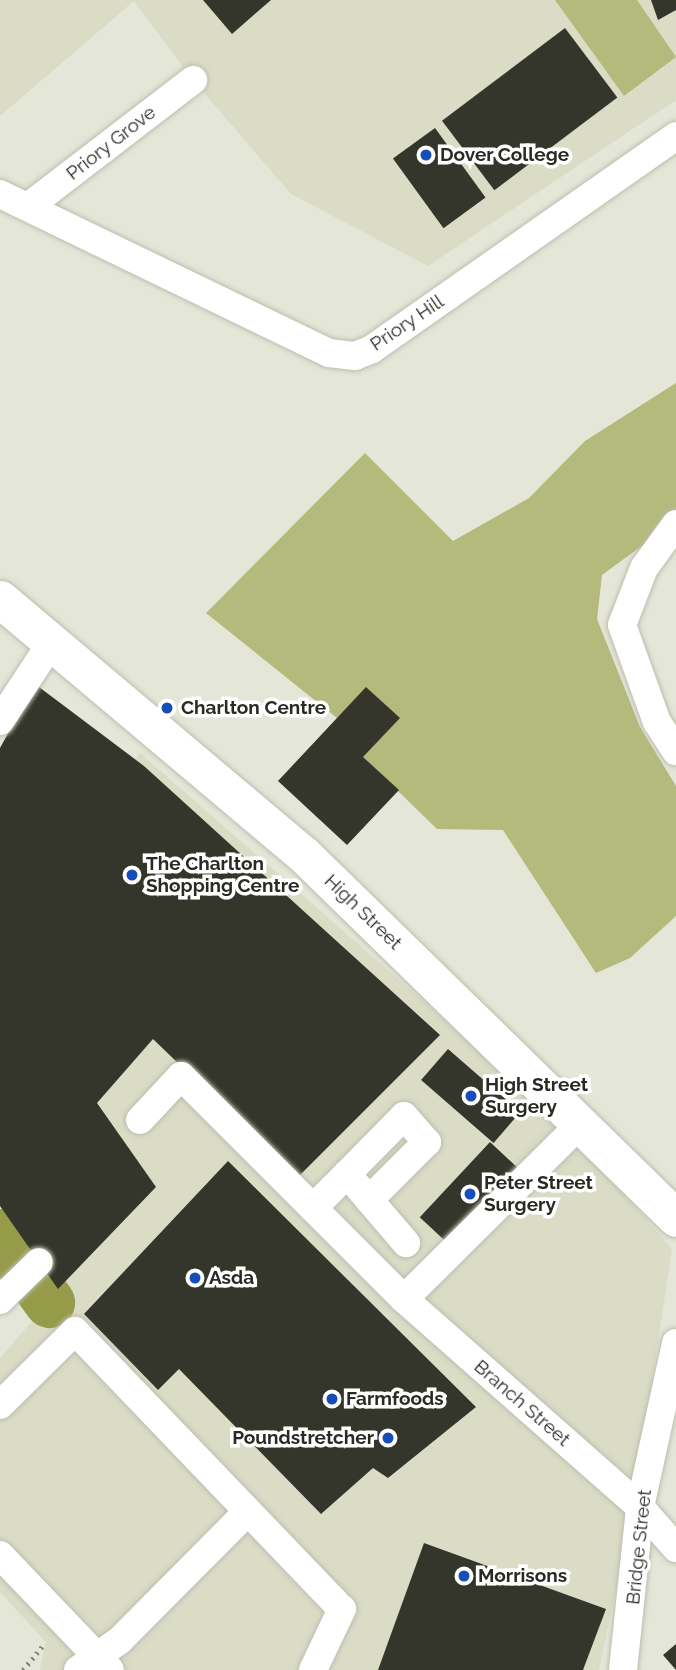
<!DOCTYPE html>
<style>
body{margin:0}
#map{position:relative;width:676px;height:1670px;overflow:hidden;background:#e4e6d7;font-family:Raleway,sans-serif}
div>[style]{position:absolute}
.built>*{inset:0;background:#dadcc6}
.green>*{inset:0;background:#b4b97c}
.river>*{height:51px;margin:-25.5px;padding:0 25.5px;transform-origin:25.5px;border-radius:25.5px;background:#969b49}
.building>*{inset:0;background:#35362b;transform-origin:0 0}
.path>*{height:4.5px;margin-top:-2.25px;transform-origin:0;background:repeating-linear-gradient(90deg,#85867c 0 2px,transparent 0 7px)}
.roads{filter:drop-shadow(0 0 2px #bcbeaf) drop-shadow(0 0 2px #bcbeaf)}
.minor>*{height:28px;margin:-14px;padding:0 14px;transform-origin:14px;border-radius:14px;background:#fff}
.major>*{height:37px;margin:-18.5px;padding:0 18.5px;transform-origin:18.5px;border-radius:18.5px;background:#fff}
.dots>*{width:19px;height:19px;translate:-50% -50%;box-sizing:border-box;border:4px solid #fff;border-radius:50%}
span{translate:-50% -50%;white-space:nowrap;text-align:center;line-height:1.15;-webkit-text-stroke:7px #fff;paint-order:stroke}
.street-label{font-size:19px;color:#2a2a25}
.poi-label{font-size:19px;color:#2a2a25;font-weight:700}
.left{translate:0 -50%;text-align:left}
.right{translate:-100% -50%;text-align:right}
</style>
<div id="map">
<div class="built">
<div style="clip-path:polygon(0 0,676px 0,676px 100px,428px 266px,291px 194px,193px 80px,134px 1px,0 116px)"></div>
<div style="clip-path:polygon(140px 753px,566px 1126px,672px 1249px,632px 1512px,599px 1670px,40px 1670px,46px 1642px,0 1592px,0 1358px,42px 1310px,0 1233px,0 940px)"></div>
</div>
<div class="green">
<div style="clip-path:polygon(555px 0,637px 0,676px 57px,624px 96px)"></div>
<div style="clip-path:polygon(676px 383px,676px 512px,665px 529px,602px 575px,597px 619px,640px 727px,676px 786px,676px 916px,630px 958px,596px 973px,503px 830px,437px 829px,363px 757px,399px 718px,367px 688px,337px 718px,206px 613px,365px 453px,453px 541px,529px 498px,585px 441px)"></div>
</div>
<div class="river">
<div style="left:0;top:1234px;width:84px;rotate:54.2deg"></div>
</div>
<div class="building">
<div style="clip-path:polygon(203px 0,271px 0,232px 34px)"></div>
<div style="clip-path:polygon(651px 0,676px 0,676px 10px,658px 20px)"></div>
<div style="left:565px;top:28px;width:87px;height:154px;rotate:53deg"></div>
<div style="left:435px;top:128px;width:86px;height:52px;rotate:54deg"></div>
<div style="clip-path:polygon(35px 684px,144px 766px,440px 1035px,297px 1178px,153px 1039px,97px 1103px,156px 1187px,58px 1289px,0 1206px,0 748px)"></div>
<div style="clip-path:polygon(366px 687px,400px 718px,363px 757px,399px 790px,347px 845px,278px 781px)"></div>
<div style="left:448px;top:1049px;width:96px;height:41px;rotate:41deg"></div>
<div style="left:490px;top:1142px;width:44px;height:103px;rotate:43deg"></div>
<div style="clip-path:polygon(228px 1161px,476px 1407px,388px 1478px,373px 1468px,321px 1514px,179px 1369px,158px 1390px,84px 1314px)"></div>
<div style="clip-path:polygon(424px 1543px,606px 1609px,583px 1670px,378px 1670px)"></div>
<div style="clip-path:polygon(676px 1644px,676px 1670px,663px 1655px)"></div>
</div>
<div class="path">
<div style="left:23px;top:1670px;width:33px;rotate:-51deg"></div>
</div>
<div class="roads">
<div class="minor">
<div style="left:0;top:194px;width:365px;rotate:25.8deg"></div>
<div style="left:329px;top:353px;width:26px;rotate:7deg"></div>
<div style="left:355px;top:356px;width:18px;rotate:-22deg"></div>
<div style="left:372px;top:349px;width:371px;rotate:-35deg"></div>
<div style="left:29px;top:206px;width:207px;rotate:-37.5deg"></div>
<div style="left:676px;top:524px;width:54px;rotate:126deg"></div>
<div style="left:644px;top:568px;width:61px;rotate:111.1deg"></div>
<div style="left:622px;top:625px;width:103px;rotate:70.2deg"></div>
<div style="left:657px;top:722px;width:35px;rotate:57deg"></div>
<div style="left:0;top:721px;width:97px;rotate:-56.8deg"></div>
<div style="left:140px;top:1120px;width:60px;rotate:-47deg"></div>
<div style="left:181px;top:1076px;width:315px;rotate:45deg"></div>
<div style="left:404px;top:1299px;width:315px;rotate:41.4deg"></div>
<div style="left:640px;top:1507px;width:55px;rotate:48.7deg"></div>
<div style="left:347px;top:1174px;width:81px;rotate:-45.5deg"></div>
<div style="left:404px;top:1116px;width:35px;rotate:49deg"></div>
<div style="left:427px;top:1142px;width:82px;rotate:135deg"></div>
<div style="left:313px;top:1208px;width:48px;rotate:-45deg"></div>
<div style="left:347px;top:1174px;width:91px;rotate:49.5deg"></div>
<div style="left:404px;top:1299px;width:250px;rotate:-44.8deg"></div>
<div style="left:0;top:1300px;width:54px;rotate:-44.3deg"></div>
<div style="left:0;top:1405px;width:105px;rotate:-44.6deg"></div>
<div style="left:75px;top:1331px;width:385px;rotate:46.2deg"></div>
<div style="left:342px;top:1609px;width:68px;rotate:115.4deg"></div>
<div style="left:0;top:1555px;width:159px;rotate:46.3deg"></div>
<div style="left:78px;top:1670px;width:52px;rotate:-35.5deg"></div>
<div style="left:120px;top:1640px;width:180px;rotate:-45.2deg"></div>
<div style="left:623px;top:1670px;width:164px;rotate:-84deg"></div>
<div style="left:640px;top:1507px;width:168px;rotate:-77.6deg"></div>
</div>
<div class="major">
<div style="left:0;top:599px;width:396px;rotate:40.1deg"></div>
<div style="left:303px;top:854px;width:521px;rotate:44.3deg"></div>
</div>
</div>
<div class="dots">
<div style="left:426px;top:155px;background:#164eb9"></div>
<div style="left:167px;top:708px;background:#164eb9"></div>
<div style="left:132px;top:875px;background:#164eb9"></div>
<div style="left:471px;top:1096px;background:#164eb9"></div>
<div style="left:470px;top:1194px;background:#164eb9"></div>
<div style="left:195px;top:1278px;background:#164eb9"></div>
<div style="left:332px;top:1399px;background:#164eb9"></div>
<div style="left:388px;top:1438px;background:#164eb9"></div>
<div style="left:464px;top:1576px;background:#164eb9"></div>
</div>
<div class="street-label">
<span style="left:111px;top:143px;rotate:-38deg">Priory Grove</span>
<span style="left:407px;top:323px;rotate:-34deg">Priory Hill</span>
<span style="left:363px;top:912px;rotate:44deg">High Street</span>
<span style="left:522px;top:1403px;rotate:41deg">Branch Street</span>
<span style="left:639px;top:1547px;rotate:-84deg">Bridge Street</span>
</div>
<div class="poi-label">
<span class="left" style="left:440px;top:155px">Dover College</span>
<span class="left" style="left:181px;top:708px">Charlton Centre</span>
<span class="left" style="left:146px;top:875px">The Charlton<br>Shopping Centre</span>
<span class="left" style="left:485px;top:1096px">High Street<br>Surgery</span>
<span class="left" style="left:484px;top:1194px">Peter Street<br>Surgery</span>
<span class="left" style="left:209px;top:1278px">Asda</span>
<span class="left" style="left:346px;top:1399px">Farmfoods</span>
<span class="right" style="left:374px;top:1438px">Poundstretcher</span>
<span class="left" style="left:478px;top:1576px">Morrisons</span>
</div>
</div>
